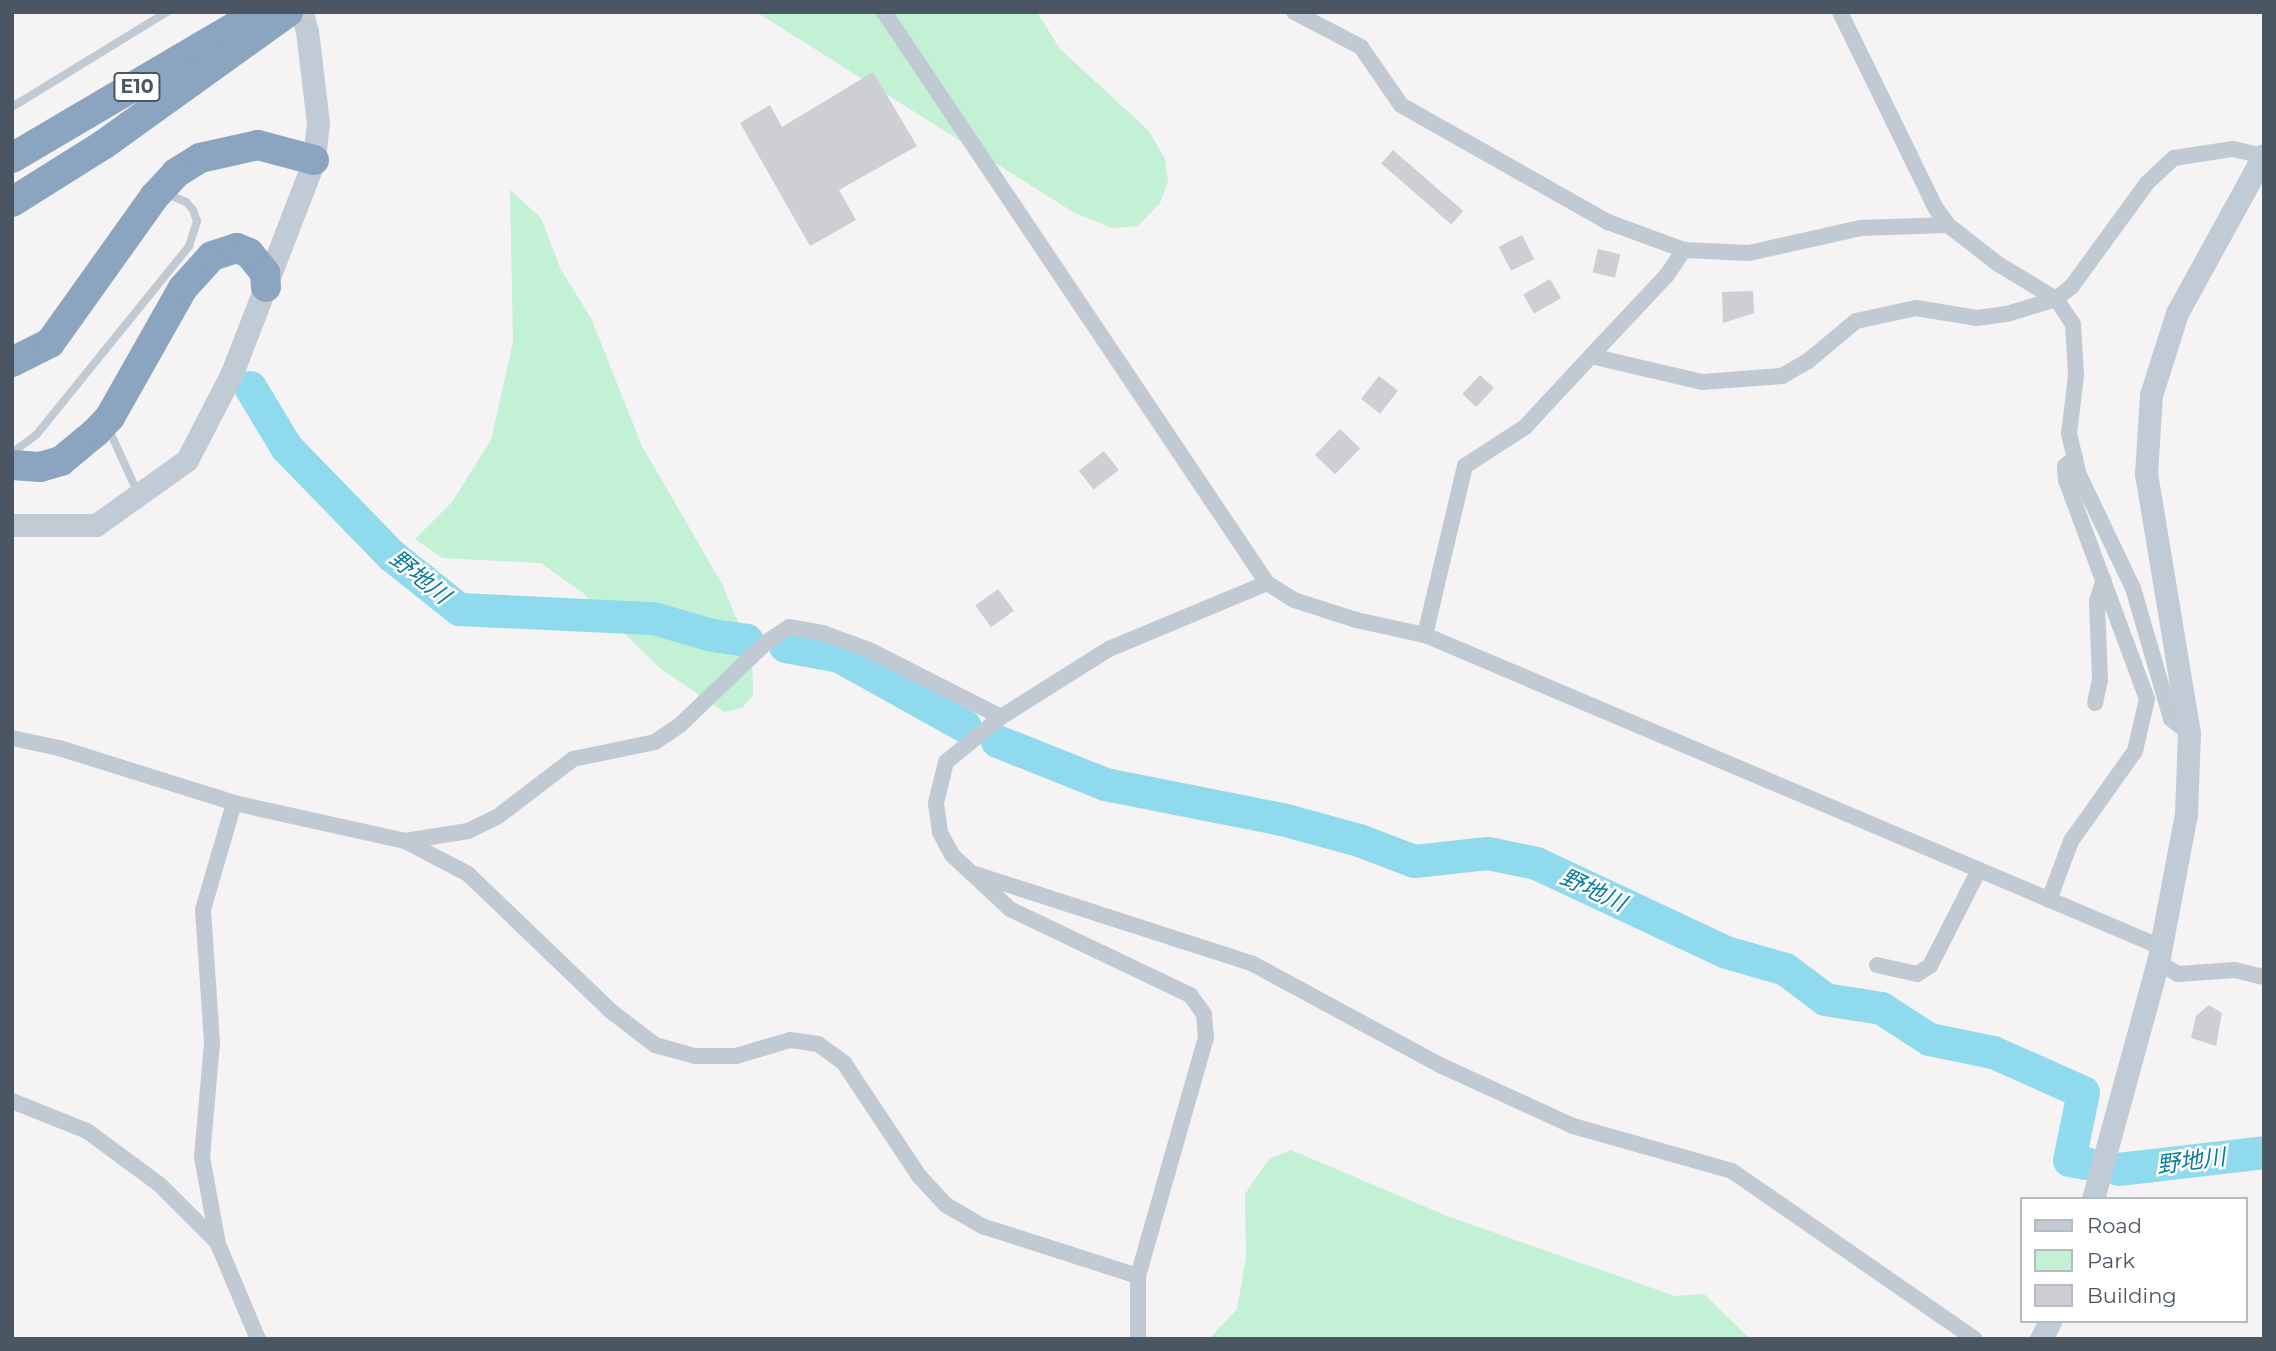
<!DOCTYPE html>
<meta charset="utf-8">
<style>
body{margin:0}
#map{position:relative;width:2276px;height:1351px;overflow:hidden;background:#f5f3f3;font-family:Montserrat,"Noto Sans JP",sans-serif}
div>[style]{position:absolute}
.green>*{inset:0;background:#c3f1d5}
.river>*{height:33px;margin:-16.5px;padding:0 16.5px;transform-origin:16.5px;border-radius:16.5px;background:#90daee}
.building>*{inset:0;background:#cdcfd5;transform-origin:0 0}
.secondary-tunnel>*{height:23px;margin-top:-11.5px;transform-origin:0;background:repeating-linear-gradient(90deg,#caccce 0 23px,transparent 0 34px)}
.lane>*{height:8px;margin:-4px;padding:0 4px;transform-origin:4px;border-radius:4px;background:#c1cad2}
.street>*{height:16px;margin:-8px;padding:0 8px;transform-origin:8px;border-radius:8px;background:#c1cad2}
.secondary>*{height:23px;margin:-11.5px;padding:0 11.5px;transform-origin:11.5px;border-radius:11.5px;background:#c1cbd6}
.highway>*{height:30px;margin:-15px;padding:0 15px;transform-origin:15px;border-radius:15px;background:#8ba5c1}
span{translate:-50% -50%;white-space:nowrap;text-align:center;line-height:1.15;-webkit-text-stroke:5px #fff;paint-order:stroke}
.shield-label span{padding:2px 5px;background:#fff;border:2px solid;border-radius:5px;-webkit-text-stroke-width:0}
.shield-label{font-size:19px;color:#4a5661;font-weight:700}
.water-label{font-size:23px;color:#0c7c9b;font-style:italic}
.frame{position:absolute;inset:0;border:14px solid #4a5661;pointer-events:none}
.legend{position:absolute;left:2020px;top:1197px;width:228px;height:126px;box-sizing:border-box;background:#fff;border:2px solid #b7bbc0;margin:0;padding:9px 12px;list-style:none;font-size:21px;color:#4a5661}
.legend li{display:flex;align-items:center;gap:14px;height:35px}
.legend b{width:35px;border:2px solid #b7bbc0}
</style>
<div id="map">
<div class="green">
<div style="clip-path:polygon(756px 12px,1037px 12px,1060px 49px,1149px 131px,1165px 159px,1168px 182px,1160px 203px,1138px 226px,1112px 228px,1073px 212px)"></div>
<div style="clip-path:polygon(510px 190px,541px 218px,561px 270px,591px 318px,642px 446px,722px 584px,752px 655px,753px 695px,742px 708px,724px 712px,661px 669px,583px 593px,541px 563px,442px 558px,415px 539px,452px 502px,491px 440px,513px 342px)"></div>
<div style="clip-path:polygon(1291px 1150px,1447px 1216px,1675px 1296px,1704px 1294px,1750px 1339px,1209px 1339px,1237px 1309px,1246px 1258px,1245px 1194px,1269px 1159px)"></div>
</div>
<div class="river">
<div style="left:250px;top:387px;width:70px;rotate:59deg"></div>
<div style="left:286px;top:447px;width:151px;rotate:45.8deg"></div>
<div style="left:391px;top:555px;width:87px;rotate:38.5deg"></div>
<div style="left:459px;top:609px;width:194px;rotate:2.7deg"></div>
<div style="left:653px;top:618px;width:61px;rotate:16.1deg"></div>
<div style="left:712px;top:635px;width:35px;rotate:8deg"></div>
<div style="left:785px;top:646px;width:55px;rotate:10.5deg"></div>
<div style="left:839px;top:656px;width:144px;rotate:29.1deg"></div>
<div style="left:997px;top:741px;width:116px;rotate:21.7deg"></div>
<div style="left:1105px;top:784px;width:180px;rotate:11.2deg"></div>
<div style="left:1282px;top:819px;width:80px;rotate:15.3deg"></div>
<div style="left:1359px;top:840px;width:59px;rotate:20.9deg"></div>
<div style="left:1414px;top:861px;width:74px;rotate:-6.2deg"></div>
<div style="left:1488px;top:853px;width:49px;rotate:11.8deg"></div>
<div style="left:1536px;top:863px;width:210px;rotate:25.1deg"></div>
<div style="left:1726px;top:952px;width:61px;rotate:16.1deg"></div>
<div style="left:1785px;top:969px;width:50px;rotate:36.9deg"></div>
<div style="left:1825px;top:999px;width:57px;rotate:9.1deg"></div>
<div style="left:1881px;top:1008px;width:57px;rotate:32.9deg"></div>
<div style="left:1929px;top:1039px;width:65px;rotate:11.5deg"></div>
<div style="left:1993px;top:1052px;width:98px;rotate:24deg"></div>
<div style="left:2083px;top:1092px;width:69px;rotate:101.6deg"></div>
<div style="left:2069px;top:1160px;width:17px;rotate:10deg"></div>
<div style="left:2118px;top:1169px;width:147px;rotate:-6.6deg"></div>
</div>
<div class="building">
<div style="clip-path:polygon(873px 72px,917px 146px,839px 190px,856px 220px,810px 246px,740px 123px,770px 105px,782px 127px)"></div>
<div style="left:1393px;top:150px;width:93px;height:18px;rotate:41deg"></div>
<div style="left:1522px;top:235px;width:27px;height:26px;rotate:63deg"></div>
<div style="left:1598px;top:249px;width:23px;height:24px;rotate:13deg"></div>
<div style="left:1550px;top:279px;width:22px;height:31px;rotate:60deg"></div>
<div style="clip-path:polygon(1753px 291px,1754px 313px,1723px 323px,1722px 292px)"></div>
<div style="left:1480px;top:375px;width:19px;height:26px;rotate:43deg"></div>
<div style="left:1379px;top:376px;width:24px;height:29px;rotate:38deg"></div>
<div style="left:1340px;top:429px;width:28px;height:36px;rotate:44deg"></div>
<div style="left:1104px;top:451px;width:24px;height:32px;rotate:52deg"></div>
<div style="left:998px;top:589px;width:27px;height:28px;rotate:54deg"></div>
<div style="clip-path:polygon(2209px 1005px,2222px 1013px,2216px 1046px,2191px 1038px,2196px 1016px)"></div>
</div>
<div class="secondary-tunnel">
<div style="left:303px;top:12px;width:19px;rotate:78deg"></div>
</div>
<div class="lane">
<div style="left:12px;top:107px;width:182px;rotate:-31.5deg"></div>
<div style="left:109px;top:430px;width:67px;rotate:65.3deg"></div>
<div style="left:12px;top:453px;width:31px;rotate:-37deg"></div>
<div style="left:37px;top:434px;width:242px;rotate:-51deg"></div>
<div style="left:189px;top:246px;width:26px;rotate:-72deg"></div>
<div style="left:197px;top:221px;width:12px;rotate:-110deg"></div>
<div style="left:193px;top:210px;width:11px;rotate:-131deg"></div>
<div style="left:186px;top:202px;width:21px;rotate:-157deg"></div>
</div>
<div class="street">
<div style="left:884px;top:12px;width:688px;rotate:56.15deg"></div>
<div style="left:1267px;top:583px;width:32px;rotate:32deg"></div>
<div style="left:1294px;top:600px;width:65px;rotate:17.9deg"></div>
<div style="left:1356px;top:620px;width:71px;rotate:12.3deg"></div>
<div style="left:1425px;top:635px;width:799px;rotate:22.97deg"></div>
<div style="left:1294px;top:12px;width:76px;rotate:27.6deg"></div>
<div style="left:1361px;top:47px;width:70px;rotate:55.4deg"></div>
<div style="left:1401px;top:105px;width:238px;rotate:29.5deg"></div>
<div style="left:1608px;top:222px;width:81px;rotate:20.2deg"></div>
<div style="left:1684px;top:250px;width:65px;rotate:2.6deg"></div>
<div style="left:1749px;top:253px;width:115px;rotate:-12.6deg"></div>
<div style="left:1861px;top:228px;width:87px;rotate:-2deg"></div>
<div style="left:1840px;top:12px;width:217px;rotate:64deg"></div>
<div style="left:1935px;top:207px;width:22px;rotate:54deg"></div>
<div style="left:1948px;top:225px;width:63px;rotate:38deg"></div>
<div style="left:1998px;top:264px;width:68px;rotate:31.1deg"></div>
<div style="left:2056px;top:299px;width:30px;rotate:56deg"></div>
<div style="left:2073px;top:324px;width:52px;rotate:86.7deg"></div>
<div style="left:2076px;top:376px;width:58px;rotate:96.9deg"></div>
<div style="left:2069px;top:434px;width:42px;rotate:76.3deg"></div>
<div style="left:2079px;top:475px;width:125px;rotate:64.5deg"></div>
<div style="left:2133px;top:588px;width:136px;rotate:73.8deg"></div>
<div style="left:2171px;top:719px;width:23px;rotate:38deg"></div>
<div style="left:1591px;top:356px;width:111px;rotate:-46.8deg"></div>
<div style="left:1667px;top:275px;width:30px;rotate:-56deg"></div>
<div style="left:1425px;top:635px;width:174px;rotate:-76.7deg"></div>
<div style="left:1465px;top:466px;width:72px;rotate:-33deg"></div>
<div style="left:1525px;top:427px;width:97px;rotate:-47.1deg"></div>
<div style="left:1591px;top:356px;width:114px;rotate:13.2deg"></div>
<div style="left:1702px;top:382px;width:80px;rotate:-4.3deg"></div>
<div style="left:1782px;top:376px;width:30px;rotate:-30deg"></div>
<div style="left:1808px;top:361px;width:62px;rotate:-39.8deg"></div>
<div style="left:1856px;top:321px;width:61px;rotate:-12.2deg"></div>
<div style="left:1916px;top:308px;width:62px;rotate:9.3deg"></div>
<div style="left:1977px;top:318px;width:30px;rotate:-8deg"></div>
<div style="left:2007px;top:314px;width:51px;rotate:-17deg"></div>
<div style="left:2056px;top:299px;width:21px;rotate:-39deg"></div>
<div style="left:2072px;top:286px;width:127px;rotate:-53.9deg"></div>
<div style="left:2147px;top:183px;width:37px;rotate:-43deg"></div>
<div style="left:2174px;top:158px;width:60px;rotate:-8.7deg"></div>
<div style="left:2233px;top:149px;width:31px;rotate:13deg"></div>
<div style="left:2095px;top:703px;width:24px;rotate:-78deg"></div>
<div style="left:2100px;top:680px;width:79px;rotate:-92.2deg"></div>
<div style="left:2097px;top:601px;width:22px;rotate:-72deg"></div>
<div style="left:12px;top:738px;width:48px;rotate:12deg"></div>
<div style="left:59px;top:748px;width:183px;rotate:17.4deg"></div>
<div style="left:234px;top:803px;width:175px;rotate:12.5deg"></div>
<div style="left:405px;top:841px;width:71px;rotate:27.6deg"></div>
<div style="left:468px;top:874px;width:199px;rotate:43.8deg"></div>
<div style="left:612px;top:1012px;width:54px;rotate:37.5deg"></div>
<div style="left:655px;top:1045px;width:41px;rotate:15.4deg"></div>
<div style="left:695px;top:1056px;width:41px"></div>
<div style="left:736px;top:1056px;width:56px;rotate:-16.5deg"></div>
<div style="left:790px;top:1040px;width:28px;rotate:8deg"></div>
<div style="left:818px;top:1044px;width:32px;rotate:36deg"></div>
<div style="left:844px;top:1063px;width:136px;rotate:56.4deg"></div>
<div style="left:919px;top:1176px;width:40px;rotate:47deg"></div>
<div style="left:946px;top:1205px;width:42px;rotate:30.3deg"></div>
<div style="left:982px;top:1226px;width:164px;rotate:17.8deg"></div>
<div style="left:234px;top:803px;width:111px;rotate:106.2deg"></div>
<div style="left:203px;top:910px;width:133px;rotate:86.1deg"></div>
<div style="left:212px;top:1043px;width:114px;rotate:95deg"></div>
<div style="left:202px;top:1157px;width:88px;rotate:79.6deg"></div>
<div style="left:218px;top:1244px;width:103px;rotate:67.2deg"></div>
<div style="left:405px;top:841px;width:64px;rotate:-9deg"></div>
<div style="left:468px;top:831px;width:32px;rotate:-26deg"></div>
<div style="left:497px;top:817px;width:96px;rotate:-37.3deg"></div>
<div style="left:573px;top:759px;width:84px;rotate:-11.7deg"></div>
<div style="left:655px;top:742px;width:30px;rotate:-34deg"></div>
<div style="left:680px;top:725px;width:120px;rotate:-43.7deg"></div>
<div style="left:767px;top:642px;width:27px;rotate:-34deg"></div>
<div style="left:789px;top:627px;width:35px;rotate:10deg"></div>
<div style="left:823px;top:633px;width:49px;rotate:20.3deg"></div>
<div style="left:869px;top:650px;width:148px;rotate:26.9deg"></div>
<div style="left:975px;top:874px;width:292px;rotate:17.9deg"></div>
<div style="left:1253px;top:964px;width:215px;rotate:28.4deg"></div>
<div style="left:1442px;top:1066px;width:144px;rotate:24.6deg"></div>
<div style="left:1573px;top:1126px;width:165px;rotate:15.8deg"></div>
<div style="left:1732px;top:1171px;width:295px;rotate:34.7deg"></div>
<div style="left:2049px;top:900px;width:63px;rotate:-69.6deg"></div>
<div style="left:2071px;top:841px;width:110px;rotate:-54.6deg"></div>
<div style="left:2135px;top:751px;width:53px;rotate:-77deg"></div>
<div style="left:2147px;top:699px;width:233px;rotate:-110.3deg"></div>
<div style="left:2066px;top:480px;width:14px;rotate:-94deg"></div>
<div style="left:2065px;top:466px;width:13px;rotate:-39deg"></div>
<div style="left:2158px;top:962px;width:23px;rotate:31deg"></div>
<div style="left:2178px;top:974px;width:57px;rotate:-4deg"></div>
<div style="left:2235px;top:970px;width:30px;rotate:14deg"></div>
<div style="left:1877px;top:965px;width:41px;rotate:12.7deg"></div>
<div style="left:1917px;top:974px;width:15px;rotate:-32deg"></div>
<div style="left:1930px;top:966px;width:108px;rotate:-63deg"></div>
<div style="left:12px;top:1101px;width:81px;rotate:21.8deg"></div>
<div style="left:87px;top:1131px;width:89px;rotate:36.4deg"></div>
<div style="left:159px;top:1184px;width:83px;rotate:45deg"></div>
<div style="left:1138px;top:1339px;width:63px;rotate:-90deg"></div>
<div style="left:1138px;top:1276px;width:248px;rotate:-74.1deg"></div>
<div style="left:1206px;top:1038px;width:24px;rotate:-95deg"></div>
<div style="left:1204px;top:1014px;width:24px;rotate:-126deg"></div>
<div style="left:1190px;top:995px;width:199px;rotate:-154.5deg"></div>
<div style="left:1010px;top:909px;width:79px;rotate:-137deg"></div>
<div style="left:952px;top:855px;width:26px;rotate:-118deg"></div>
<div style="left:940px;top:832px;width:29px;rotate:-98deg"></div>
<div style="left:936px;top:803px;width:42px;rotate:-76.3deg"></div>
<div style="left:946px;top:762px;width:71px;rotate:-39.3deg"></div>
<div style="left:1001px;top:717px;width:128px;rotate:-32.2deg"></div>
<div style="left:1109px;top:649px;width:171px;rotate:-22.7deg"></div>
</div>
<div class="secondary">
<div style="left:12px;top:525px;width:84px"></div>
<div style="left:96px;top:525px;width:112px;rotate:-35.5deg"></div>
<div style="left:187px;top:460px;width:98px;rotate:-62.7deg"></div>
<div style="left:232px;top:373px;width:228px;rotate:-68.9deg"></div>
<div style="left:314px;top:160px;width:37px;rotate:-84deg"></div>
<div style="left:318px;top:123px;width:93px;rotate:-96.8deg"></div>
<div style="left:2093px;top:1199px;width:246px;rotate:-74.7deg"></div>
<div style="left:2158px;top:962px;width:151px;rotate:-79.3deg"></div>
<div style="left:2186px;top:814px;width:81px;rotate:-87.9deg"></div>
<div style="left:2189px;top:733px;width:263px;rotate:-99.4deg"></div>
<div style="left:2146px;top:474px;width:79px;rotate:-86.4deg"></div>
<div style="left:2151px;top:395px;width:86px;rotate:-72.4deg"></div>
<div style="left:2177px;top:313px;width:180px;rotate:-61.2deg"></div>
<div style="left:2041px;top:1339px;width:20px;rotate:-63deg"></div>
</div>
<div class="highway">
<div style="left:12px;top:158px;width:280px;rotate:-30.5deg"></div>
<div style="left:12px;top:202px;width:107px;rotate:-32.1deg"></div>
<div style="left:103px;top:145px;width:228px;rotate:-35.7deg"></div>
<div style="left:12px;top:362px;width:42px;rotate:-26.6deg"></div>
<div style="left:50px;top:343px;width:179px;rotate:-54.5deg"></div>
<div style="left:154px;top:197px;width:33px;rotate:-47deg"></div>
<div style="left:176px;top:173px;width:28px;rotate:-32deg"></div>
<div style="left:200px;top:158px;width:59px;rotate:-12.6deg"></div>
<div style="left:258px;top:145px;width:58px;rotate:15deg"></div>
<div style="left:12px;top:465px;width:28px;rotate:4deg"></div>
<div style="left:40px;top:467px;width:22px;rotate:-16deg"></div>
<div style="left:61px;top:461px;width:45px;rotate:-39.6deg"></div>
<div style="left:96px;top:432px;width:21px;rotate:-47deg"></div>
<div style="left:110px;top:417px;width:148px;rotate:-60.5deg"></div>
<div style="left:183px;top:288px;width:43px;rotate:-47.8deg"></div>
<div style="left:212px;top:256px;width:26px;rotate:-18deg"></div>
<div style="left:237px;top:248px;width:13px;rotate:23deg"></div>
<div style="left:249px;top:253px;width:26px;rotate:51deg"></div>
<div style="left:265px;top:273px;width:14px;rotate:86deg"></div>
</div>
<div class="shield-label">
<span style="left:137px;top:87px">E10</span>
</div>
<div class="water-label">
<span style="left:420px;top:577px;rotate:39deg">野地川</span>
<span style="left:1593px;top:890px;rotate:25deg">野地川</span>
<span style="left:2191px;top:1161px;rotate:-7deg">野地川</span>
</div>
<div class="frame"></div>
<ul class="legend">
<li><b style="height:9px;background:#c1cbd6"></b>Road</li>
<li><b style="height:19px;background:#c3f1d5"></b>Park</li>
<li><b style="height:19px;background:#cdcfd5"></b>Building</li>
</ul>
</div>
